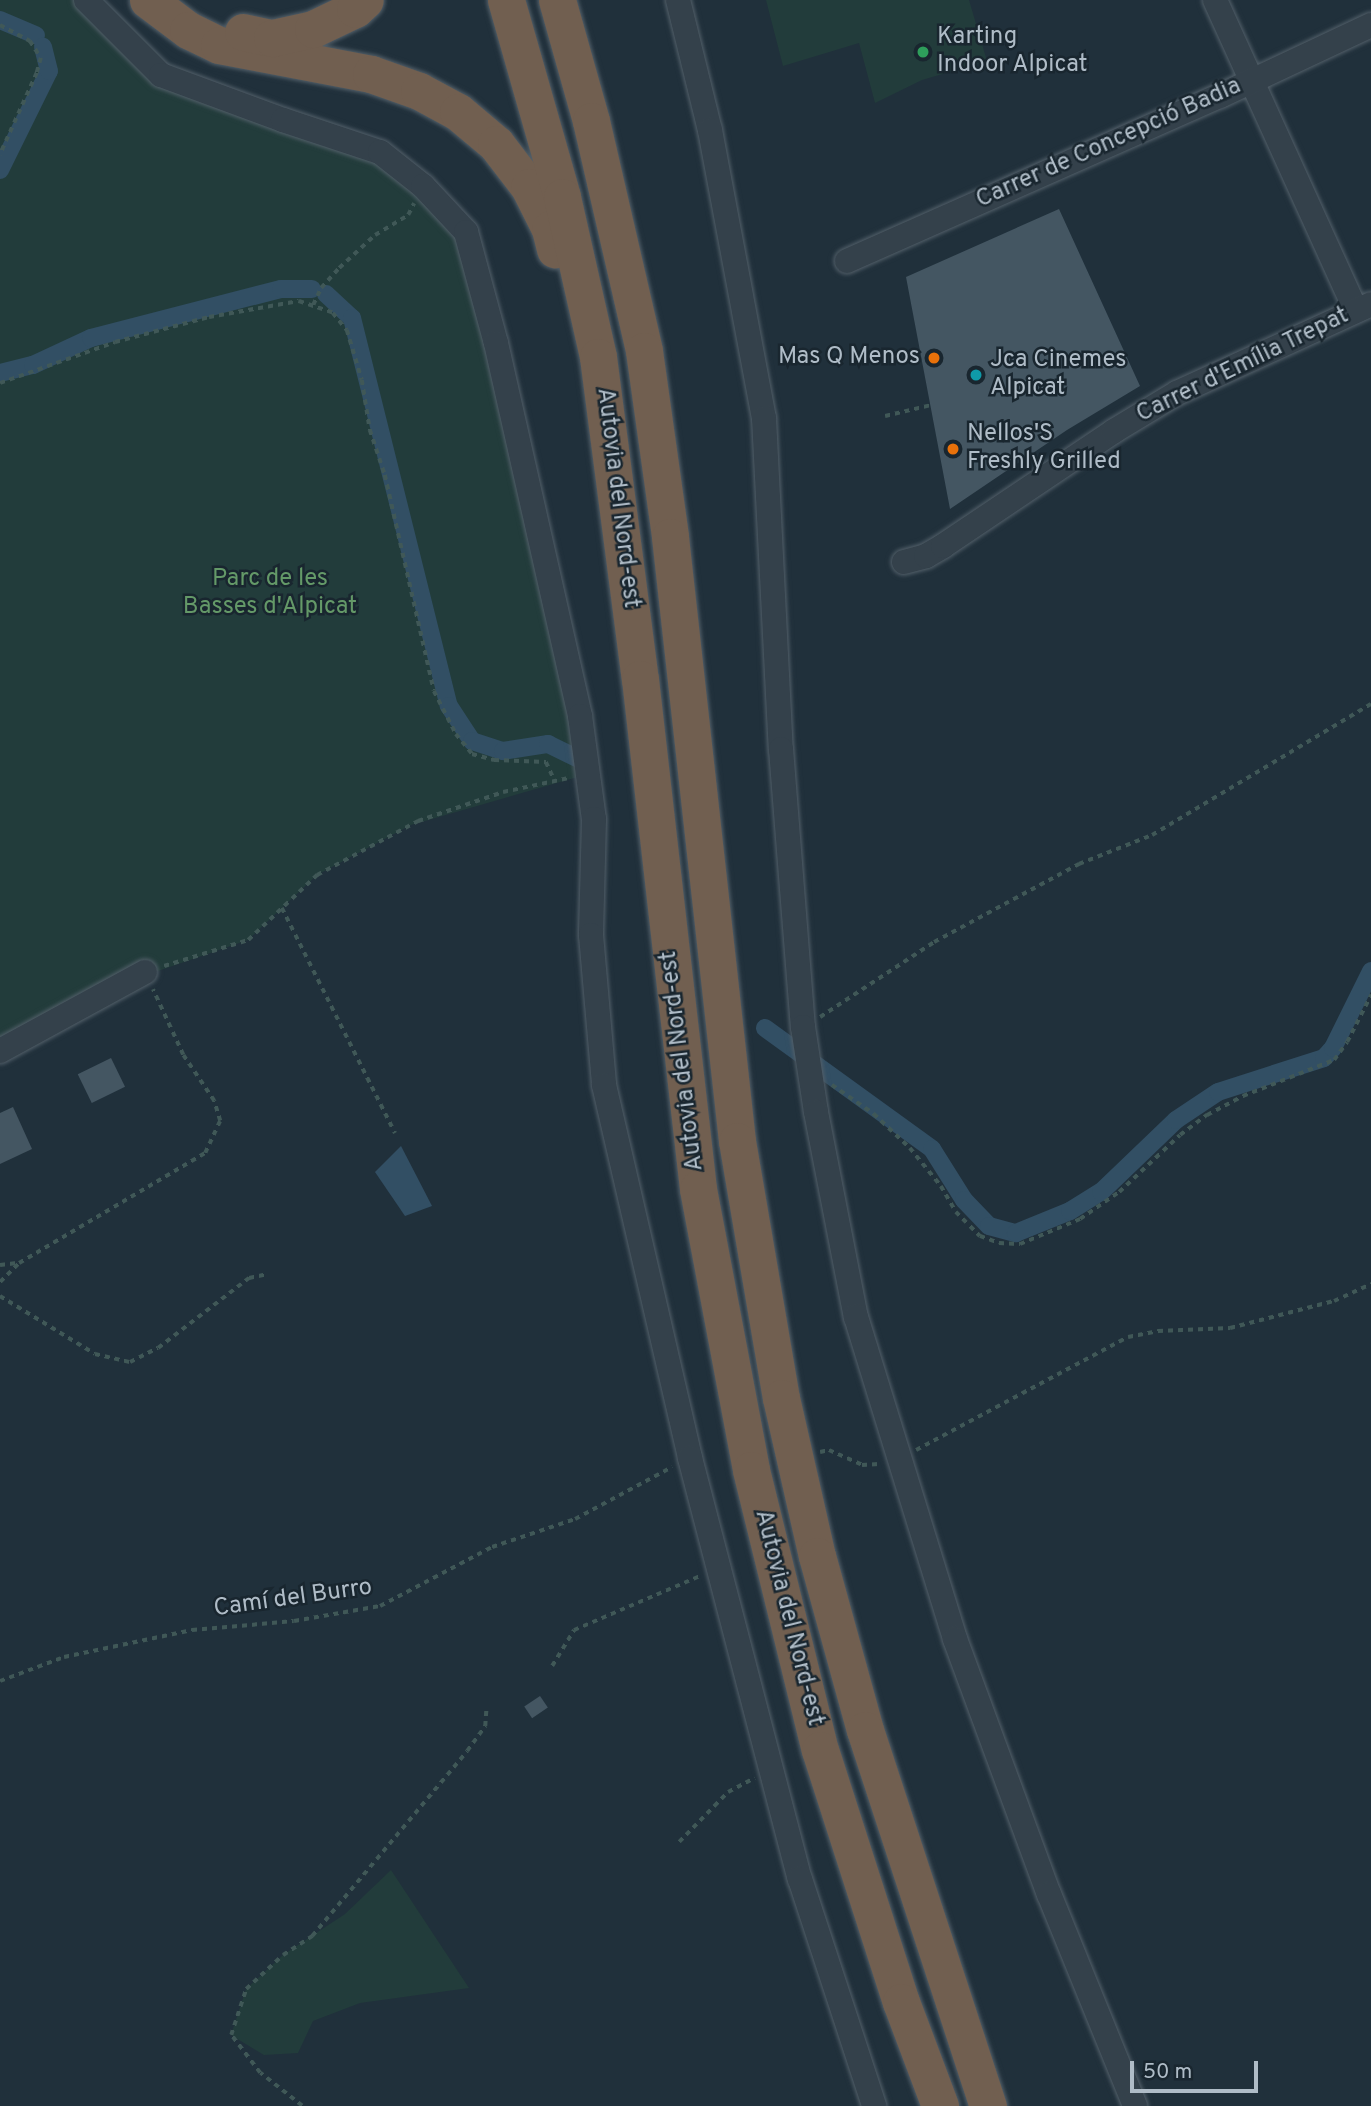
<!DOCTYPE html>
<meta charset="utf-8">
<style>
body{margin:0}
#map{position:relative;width:1371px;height:2106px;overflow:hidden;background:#20303b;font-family:Overpass,sans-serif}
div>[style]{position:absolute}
.green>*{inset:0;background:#223c3b}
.water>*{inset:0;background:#324f64}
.canal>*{height:18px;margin:-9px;padding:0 9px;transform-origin:9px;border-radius:9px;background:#324f64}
.building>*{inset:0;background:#445662;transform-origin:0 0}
.path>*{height:3.5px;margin-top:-1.75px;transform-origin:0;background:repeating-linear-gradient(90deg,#405857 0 5px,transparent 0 10px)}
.roads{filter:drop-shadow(0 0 2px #525f69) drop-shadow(0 0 2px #525f69)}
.minor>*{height:24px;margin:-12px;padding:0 12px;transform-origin:12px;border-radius:12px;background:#34414b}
.highway>*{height:37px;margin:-18.5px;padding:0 18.5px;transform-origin:18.5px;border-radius:18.5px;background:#715f50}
.dots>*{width:19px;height:19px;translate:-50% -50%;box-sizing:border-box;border:4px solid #19262f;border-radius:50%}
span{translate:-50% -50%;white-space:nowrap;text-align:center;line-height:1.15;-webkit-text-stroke:5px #19262f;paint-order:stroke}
.poi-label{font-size:24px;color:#afbcc7}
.left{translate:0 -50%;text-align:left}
.right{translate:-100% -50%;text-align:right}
.street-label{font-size:24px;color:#afbcc7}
.park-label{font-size:24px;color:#649968}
.scale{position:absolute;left:1130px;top:2061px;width:128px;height:32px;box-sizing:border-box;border:4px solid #afbcc7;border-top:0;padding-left:9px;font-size:21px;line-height:24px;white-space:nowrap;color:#afbcc7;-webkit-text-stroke:5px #19262f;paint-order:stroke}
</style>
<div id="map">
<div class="green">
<div style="clip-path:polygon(0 0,80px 0,161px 75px,380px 152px,466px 232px,588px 774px,411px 825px,317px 875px,248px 940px,132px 980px,0 1049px)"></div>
<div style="clip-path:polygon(766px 0,969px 0,987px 61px,922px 80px,875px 103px,859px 43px,783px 66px)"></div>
<div style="clip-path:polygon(391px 1870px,469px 1988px,360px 2003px,313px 2021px,298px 2053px,264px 2055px,231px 2035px,246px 1989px,283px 1955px,345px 1914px)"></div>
</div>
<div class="water">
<div style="clip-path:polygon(401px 1146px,432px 1206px,405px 1216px,375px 1172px)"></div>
</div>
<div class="canal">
<div style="left:0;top:20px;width:39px;rotate:23deg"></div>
<div style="left:0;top:170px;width:110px;rotate:-63.7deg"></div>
<div style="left:49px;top:71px;width:25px;rotate:-104deg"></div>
<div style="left:326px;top:294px;width:35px;rotate:43deg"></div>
<div style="left:352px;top:318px;width:400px;rotate:76deg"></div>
<div style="left:449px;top:706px;width:42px;rotate:56.7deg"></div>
<div style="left:472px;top:741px;width:33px;rotate:18deg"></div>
<div style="left:503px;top:751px;width:46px;rotate:-8.8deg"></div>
<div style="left:548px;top:744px;width:32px;rotate:26deg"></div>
<div style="left:0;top:373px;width:34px;rotate:-14deg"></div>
<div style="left:33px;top:365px;width:64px;rotate:-25deg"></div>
<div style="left:91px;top:338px;width:196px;rotate:-14.5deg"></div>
<div style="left:281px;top:289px;width:31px"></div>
<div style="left:765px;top:1028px;width:206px;rotate:35.9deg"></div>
<div style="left:932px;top:1149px;width:60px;rotate:57.9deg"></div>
<div style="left:964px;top:1200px;width:36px;rotate:46deg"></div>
<div style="left:989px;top:1226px;width:28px;rotate:15deg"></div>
<div style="left:1016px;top:1233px;width:58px;rotate:-22.2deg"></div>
<div style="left:1070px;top:1211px;width:36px;rotate:-32deg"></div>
<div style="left:1101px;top:1192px;width:104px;rotate:-43.8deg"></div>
<div style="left:1176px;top:1120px;width:50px;rotate:-33.7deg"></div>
<div style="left:1218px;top:1092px;width:111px;rotate:-17.8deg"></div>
<div style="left:1324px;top:1058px;width:13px;rotate:-48deg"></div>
<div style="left:1333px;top:1048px;width:86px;rotate:-63.7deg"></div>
</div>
<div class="building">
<div style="clip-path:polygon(1059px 209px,1140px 386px,1067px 430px,950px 509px,906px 277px)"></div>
<div style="left:111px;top:1058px;width:32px;height:37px;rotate:64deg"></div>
<div style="clip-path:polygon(13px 1107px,32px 1149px,0 1164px,0 1113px)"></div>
<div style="left:540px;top:1696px;width:14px;height:19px;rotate:56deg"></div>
</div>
<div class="path">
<div style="left:0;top:25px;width:34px;rotate:28deg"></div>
<div style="left:30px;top:41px;width:20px;rotate:57deg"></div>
<div style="left:41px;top:58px;width:16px;rotate:105deg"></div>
<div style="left:37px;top:73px;width:90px;rotate:114.3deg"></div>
<div style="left:313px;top:305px;width:19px;rotate:-65deg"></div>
<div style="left:321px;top:288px;width:27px;rotate:-48deg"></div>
<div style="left:339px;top:268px;width:49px;rotate:-42.5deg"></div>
<div style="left:375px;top:235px;width:39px;rotate:-31deg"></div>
<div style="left:408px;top:215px;width:13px;rotate:-63deg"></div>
<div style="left:0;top:383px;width:122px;rotate:-19.6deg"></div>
<div style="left:115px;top:342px;width:97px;rotate:-14.9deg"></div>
<div style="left:209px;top:317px;width:91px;rotate:-10.1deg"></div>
<div style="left:299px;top:301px;width:36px;rotate:19deg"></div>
<div style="left:333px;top:313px;width:22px;rotate:51deg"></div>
<div style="left:347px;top:330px;width:52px;rotate:73.3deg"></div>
<div style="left:362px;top:380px;width:51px;rotate:80.9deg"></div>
<div style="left:370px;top:430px;width:47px;rotate:71.6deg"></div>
<div style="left:385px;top:475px;width:221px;rotate:77.2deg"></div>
<div style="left:434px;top:691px;width:48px;rotate:62.9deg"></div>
<div style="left:456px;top:734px;width:26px;rotate:51deg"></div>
<div style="left:472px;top:754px;width:23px;rotate:15deg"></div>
<div style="left:494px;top:760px;width:52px;rotate:2.2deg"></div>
<div style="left:546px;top:762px;width:21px;rotate:65deg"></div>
<div style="left:885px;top:416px;width:47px;rotate:-13.4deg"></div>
<div style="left:282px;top:908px;width:252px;rotate:63.3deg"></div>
<div style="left:164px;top:966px;width:88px;rotate:-17.2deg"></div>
<div style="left:248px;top:940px;width:95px;rotate:-43.3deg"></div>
<div style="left:317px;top:875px;width:115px;rotate:-28.1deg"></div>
<div style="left:418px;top:821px;width:90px;rotate:-18.8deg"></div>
<div style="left:503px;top:792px;width:67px;rotate:-12deg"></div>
<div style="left:820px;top:1017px;width:136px;rotate:-33.3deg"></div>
<div style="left:934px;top:942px;width:165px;rotate:-28.3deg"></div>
<div style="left:1079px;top:864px;width:79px;rotate:-21.7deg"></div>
<div style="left:1152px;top:835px;width:255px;rotate:-30.9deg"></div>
<div style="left:832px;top:1085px;width:51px;rotate:34.6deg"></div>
<div style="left:874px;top:1114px;width:50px;rotate:43.4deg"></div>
<div style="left:910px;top:1148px;width:49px;rotate:50.8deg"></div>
<div style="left:941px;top:1186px;width:30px;rotate:60deg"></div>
<div style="left:956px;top:1212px;width:34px;rotate:45deg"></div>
<div style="left:980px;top:1236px;width:20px;rotate:20deg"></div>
<div style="left:999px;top:1243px;width:21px;rotate:3deg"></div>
<div style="left:1020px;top:1244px;width:65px;rotate:-22.6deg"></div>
<div style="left:1080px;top:1219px;width:47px;rotate:-34.7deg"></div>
<div style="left:1119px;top:1192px;width:83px;rotate:-43.1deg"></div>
<div style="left:1180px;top:1135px;width:34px;rotate:-37deg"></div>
<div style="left:1207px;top:1115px;width:41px;rotate:-27.8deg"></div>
<div style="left:1243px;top:1096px;width:98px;rotate:-21.6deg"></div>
<div style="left:1334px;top:1060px;width:22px;rotate:-54deg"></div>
<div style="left:1347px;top:1042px;width:53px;rotate:-62.9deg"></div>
<div style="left:0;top:1265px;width:17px;rotate:-7deg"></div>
<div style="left:0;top:1282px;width:27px;rotate:-45deg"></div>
<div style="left:19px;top:1263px;width:216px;rotate:-30.6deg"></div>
<div style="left:205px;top:1153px;width:35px;rotate:-65deg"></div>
<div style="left:220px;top:1121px;width:21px;rotate:-107deg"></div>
<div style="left:214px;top:1101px;width:55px;rotate:-124deg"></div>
<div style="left:183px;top:1055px;width:72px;rotate:-114.8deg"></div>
<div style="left:0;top:1296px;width:111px;rotate:31.4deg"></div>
<div style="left:95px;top:1354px;width:36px;rotate:13deg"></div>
<div style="left:130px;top:1362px;width:31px;rotate:-27deg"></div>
<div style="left:158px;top:1348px;width:115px;rotate:-37.6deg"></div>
<div style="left:249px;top:1278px;width:19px;rotate:-12deg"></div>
<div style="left:916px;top:1450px;width:240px;rotate:-28.1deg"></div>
<div style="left:1128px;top:1337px;width:31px;rotate:-11deg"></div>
<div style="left:1158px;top:1331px;width:72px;rotate:-2.4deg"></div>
<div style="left:1230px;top:1328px;width:107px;rotate:-14.6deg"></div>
<div style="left:1334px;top:1301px;width:41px;rotate:-24.7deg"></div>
<div style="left:820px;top:1452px;width:9px;rotate:-13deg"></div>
<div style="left:829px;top:1450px;width:36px;rotate:24deg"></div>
<div style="left:862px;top:1465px;width:17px;rotate:-3deg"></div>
<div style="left:552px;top:1666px;width:42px;rotate:-58.6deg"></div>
<div style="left:574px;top:1630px;width:137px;rotate:-23.2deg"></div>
<div style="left:0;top:1681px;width:68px;rotate:-20.6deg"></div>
<div style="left:64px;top:1657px;width:131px;rotate:-11.9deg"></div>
<div style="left:192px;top:1630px;width:102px;rotate:-5deg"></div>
<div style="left:294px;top:1621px;width:87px;rotate:-9.9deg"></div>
<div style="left:380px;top:1606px;width:127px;rotate:-27.8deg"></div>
<div style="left:492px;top:1547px;width:88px;rotate:-18.6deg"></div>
<div style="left:575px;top:1519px;width:110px;rotate:-28.2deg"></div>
<div style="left:679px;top:1842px;width:70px;rotate:-45.6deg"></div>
<div style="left:728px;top:1792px;width:30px;rotate:-28deg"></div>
<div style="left:302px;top:2106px;width:53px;rotate:-141.8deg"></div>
<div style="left:260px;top:2073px;width:48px;rotate:-127.3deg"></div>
<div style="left:231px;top:2035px;width:48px;rotate:-71.9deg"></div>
<div style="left:246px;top:1989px;width:50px;rotate:-42.6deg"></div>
<div style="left:283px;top:1955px;width:35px;rotate:-33deg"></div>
<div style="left:312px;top:1936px;width:241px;rotate:-50deg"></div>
<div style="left:467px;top:1751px;width:31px;rotate:-54deg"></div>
<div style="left:485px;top:1726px;width:15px;rotate:-86deg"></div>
</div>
<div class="roads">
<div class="minor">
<div style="left:86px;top:0;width:106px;rotate:45deg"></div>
<div style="left:161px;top:75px;width:130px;rotate:20.2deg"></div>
<div style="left:283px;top:120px;width:102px;rotate:18.3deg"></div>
<div style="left:380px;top:152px;width:55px;rotate:38.3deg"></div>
<div style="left:423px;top:186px;width:63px;rotate:46.9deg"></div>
<div style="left:466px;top:232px;width:115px;rotate:74.9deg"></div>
<div style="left:496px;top:343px;width:382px;rotate:77.3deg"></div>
<div style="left:580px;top:716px;width:104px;rotate:82.3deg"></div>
<div style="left:594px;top:819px;width:116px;rotate:91.5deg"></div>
<div style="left:591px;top:935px;width:151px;rotate:85deg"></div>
<div style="left:604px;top:1085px;width:383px;rotate:77deg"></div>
<div style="left:690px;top:1458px;width:435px;rotate:75.4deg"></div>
<div style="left:800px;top:1879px;width:239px;rotate:71.9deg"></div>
<div style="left:678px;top:0;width:134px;rotate:76.2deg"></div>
<div style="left:710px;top:130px;width:293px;rotate:79.4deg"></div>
<div style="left:764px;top:418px;width:331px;rotate:87.1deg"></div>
<div style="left:781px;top:749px;width:279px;rotate:85.5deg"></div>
<div style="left:803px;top:1027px;width:86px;rotate:81.3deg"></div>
<div style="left:816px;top:1112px;width:209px;rotate:79deg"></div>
<div style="left:856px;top:1317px;width:337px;rotate:72.9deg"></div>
<div style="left:955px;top:1639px;width:272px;rotate:69.8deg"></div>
<div style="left:1049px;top:1894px;width:229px;rotate:67.9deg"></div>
<div style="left:1215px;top:0;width:341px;rotate:65.6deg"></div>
<div style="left:847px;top:261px;width:408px;rotate:-23.9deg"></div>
<div style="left:1220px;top:96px;width:167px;rotate:-25.2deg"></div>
<div style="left:904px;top:562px;width:23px;rotate:-15deg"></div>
<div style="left:926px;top:556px;width:20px;rotate:-30deg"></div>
<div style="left:943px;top:546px;width:206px;rotate:-33.9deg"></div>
<div style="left:1114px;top:431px;width:74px;rotate:-31.1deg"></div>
<div style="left:1177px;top:393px;width:213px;rotate:-24.6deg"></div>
<div style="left:0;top:1051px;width:165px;rotate:-28.6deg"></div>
</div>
<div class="highway">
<div style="left:148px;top:0;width:50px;rotate:36.9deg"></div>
<div style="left:188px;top:30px;width:34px;rotate:26deg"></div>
<div style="left:219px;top:45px;width:155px;rotate:10.8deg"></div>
<div style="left:371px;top:74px;width:51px;rotate:19.5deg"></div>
<div style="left:419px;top:91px;width:44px;rotate:28.3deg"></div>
<div style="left:458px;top:112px;width:50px;rotate:40.1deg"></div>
<div style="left:496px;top:144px;width:54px;rotate:52.5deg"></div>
<div style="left:529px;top:187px;width:47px;rotate:63.4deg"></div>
<div style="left:550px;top:229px;width:21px;rotate:76deg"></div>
<div style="left:506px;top:0;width:205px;rotate:74.1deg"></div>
<div style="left:562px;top:197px;width:164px;rotate:77.3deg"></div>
<div style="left:598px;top:357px;width:325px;rotate:82.6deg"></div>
<div style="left:640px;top:679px;width:513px;rotate:83.51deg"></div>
<div style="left:698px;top:1189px;width:286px;rotate:79.3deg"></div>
<div style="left:751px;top:1470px;width:288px;rotate:76.2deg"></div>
<div style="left:820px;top:1750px;width:265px;rotate:72.2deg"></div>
<div style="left:901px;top:2002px;width:111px;rotate:69.4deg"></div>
<div style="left:557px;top:0;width:126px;rotate:74.3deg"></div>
<div style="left:591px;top:121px;width:236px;rotate:77deg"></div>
<div style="left:644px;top:351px;width:188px;rotate:82deg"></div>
<div style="left:670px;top:537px;width:608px;rotate:83.67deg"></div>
<div style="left:737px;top:1141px;width:261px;rotate:80.3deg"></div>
<div style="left:781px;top:1398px;width:162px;rotate:77.2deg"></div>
<div style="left:817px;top:1556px;width:180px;rotate:74.6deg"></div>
<div style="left:865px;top:1730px;width:396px;rotate:71.9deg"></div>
<div style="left:243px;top:32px;width:30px;rotate:12deg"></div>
<div style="left:272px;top:38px;width:42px;rotate:-12.4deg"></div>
<div style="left:313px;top:29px;width:47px;rotate:-25.5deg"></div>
<div style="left:355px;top:9px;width:13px;rotate:-42deg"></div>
</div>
</div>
<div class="dots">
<div style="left:923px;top:52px;background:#2e9e5b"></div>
<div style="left:934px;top:358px;background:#e8710a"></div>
<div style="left:976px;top:375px;background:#0f9aa8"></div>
<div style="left:953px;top:449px;background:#e8710a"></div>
</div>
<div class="poi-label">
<span class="left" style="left:937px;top:52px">Karting<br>Indoor Alpicat</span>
<span class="right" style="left:920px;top:358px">Mas Q Menos</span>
<span class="left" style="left:990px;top:375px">Jca Cinemes<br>Alpicat</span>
<span class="left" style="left:967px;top:449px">Nellos'S<br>Freshly Grilled</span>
</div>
<div class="street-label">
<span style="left:1109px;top:144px;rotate:-24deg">Carrer de Concepció Badia</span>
<span style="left:1243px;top:366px;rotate:-26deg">Carrer d'Emília Trepat</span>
<span style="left:617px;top:498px;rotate:83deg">Autovia del Nord-est</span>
<span style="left:683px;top:1061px;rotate:-97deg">Autovia del Nord-est</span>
<span style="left:293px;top:1599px;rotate:-8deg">Camí del Burro</span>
<span style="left:788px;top:1618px;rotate:76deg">Autovia del Nord-est</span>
</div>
<div class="park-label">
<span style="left:270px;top:594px">Parc de les<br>Basses d'Alpicat</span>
</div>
<div class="scale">50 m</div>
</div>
